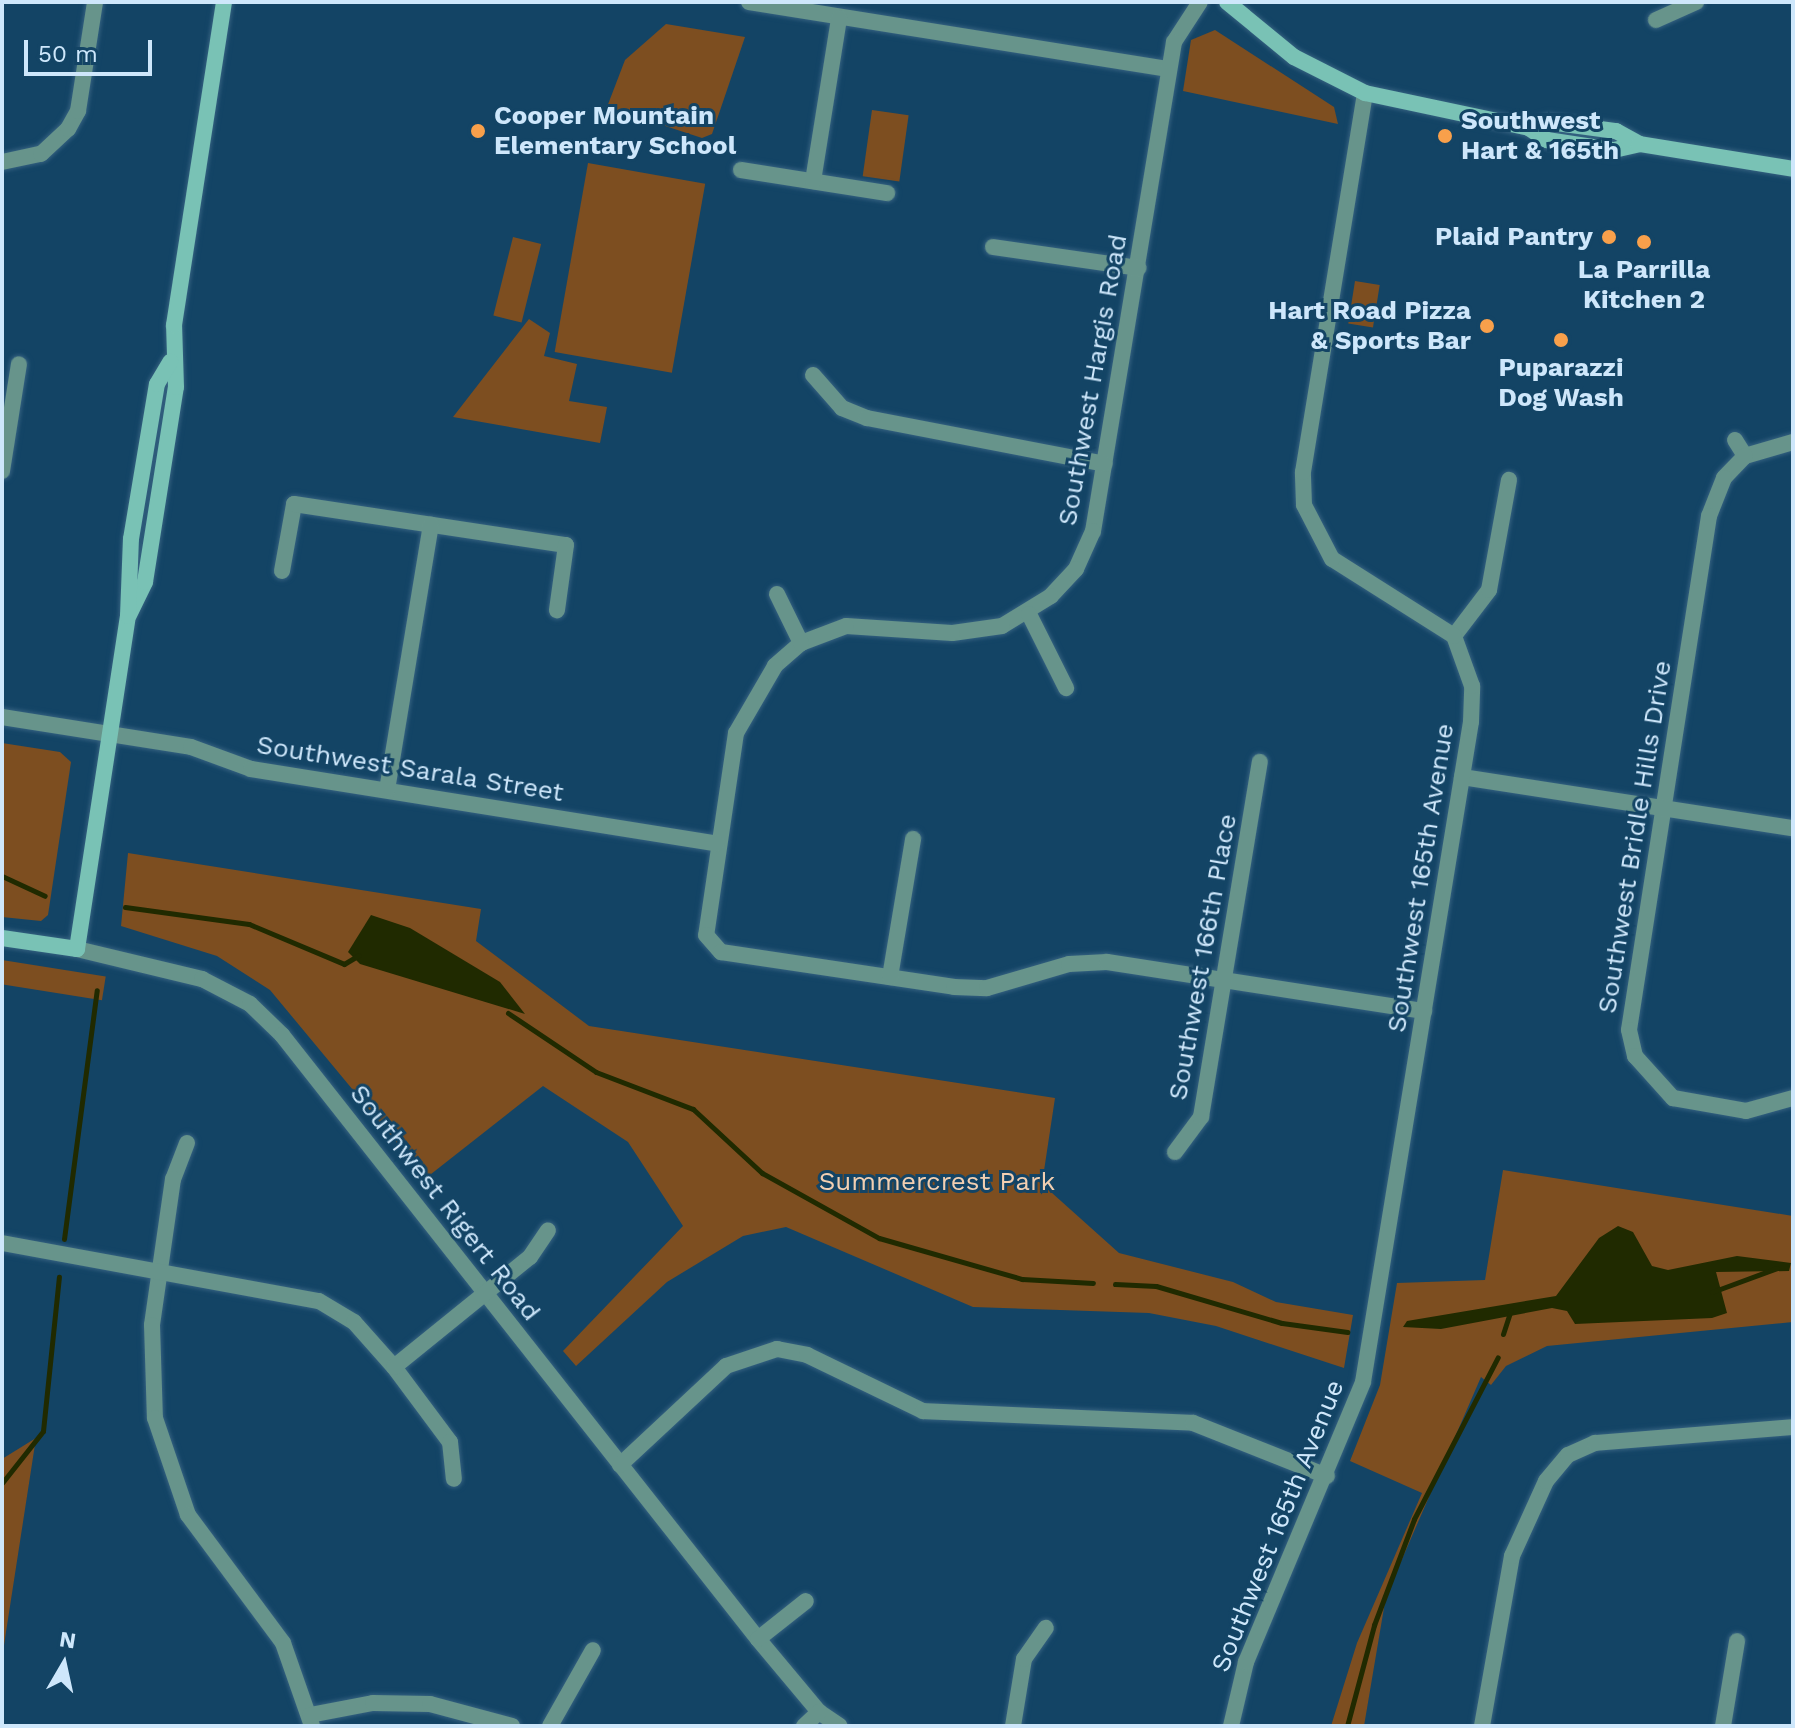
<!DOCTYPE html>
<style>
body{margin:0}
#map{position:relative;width:1795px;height:1728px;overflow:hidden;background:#134465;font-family:"Work Sans",sans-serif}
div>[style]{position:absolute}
.green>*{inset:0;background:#7d4e20;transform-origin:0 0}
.water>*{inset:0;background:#202a00}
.stream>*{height:5px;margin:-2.5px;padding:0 2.5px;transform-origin:2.5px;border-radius:2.5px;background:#202a00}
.roads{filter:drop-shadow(0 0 2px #356180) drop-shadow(0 0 2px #356180)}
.street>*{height:16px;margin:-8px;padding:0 8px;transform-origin:8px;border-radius:8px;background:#67948b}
.secondary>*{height:16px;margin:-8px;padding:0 8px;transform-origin:8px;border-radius:8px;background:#79c2b5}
.dots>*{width:22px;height:22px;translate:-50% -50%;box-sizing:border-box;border:4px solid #134465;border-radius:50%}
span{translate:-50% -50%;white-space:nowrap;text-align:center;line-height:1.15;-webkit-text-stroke:6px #134465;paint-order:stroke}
.poi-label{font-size:26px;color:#cee7fb;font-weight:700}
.left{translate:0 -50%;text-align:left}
.right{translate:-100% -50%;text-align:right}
.street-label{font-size:26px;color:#cee7fb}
.park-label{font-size:26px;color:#f2cfb1}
.frame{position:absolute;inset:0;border:4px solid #cee7fb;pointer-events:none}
.north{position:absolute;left:24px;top:1624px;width:80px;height:80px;-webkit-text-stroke:6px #134465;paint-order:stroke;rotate:9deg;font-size:22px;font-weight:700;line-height:32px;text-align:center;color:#cee7fb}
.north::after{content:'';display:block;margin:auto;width:28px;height:36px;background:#cee7fb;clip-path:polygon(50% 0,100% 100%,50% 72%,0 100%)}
.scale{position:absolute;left:24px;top:40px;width:128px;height:36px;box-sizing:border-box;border:4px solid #cee7fb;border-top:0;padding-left:10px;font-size:24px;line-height:28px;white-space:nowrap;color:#cee7fb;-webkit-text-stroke:6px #134465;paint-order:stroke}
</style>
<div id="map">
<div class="green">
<div style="clip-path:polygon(666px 24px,745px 37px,712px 134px,702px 138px,607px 107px,625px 60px)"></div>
<div style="clip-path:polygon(1215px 30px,1334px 107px,1338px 124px,1183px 91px,1191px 40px)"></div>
<div style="left:872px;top:110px;width:37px;height:67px;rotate:8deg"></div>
<div style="left:588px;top:163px;width:119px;height:192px;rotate:10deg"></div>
<div style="left:513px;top:237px;width:29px;height:81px;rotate:14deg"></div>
<div style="left:1355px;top:281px;width:25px;height:43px;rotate:9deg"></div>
<div style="clip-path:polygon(529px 319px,550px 333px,544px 356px,577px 364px,569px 401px,607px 407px,600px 443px,453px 417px)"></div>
<div style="clip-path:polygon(2px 743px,60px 752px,71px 762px,48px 915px,41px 921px,2px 917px)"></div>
<div style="clip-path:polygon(128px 853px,481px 909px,476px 941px,589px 1026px,1055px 1098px,1042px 1184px,1119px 1253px,1233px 1282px,1276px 1302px,1353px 1315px,1344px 1368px,1216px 1326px,1149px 1313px,973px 1307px,786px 1227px,743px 1236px,667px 1282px,576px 1366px,563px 1351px,683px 1226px,628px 1142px,543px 1086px,426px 1178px,270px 990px,217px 956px,121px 926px)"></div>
<div style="left:2px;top:960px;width:105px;height:24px;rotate:9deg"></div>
<div style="clip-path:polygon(1503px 1170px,1793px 1216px,1793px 1322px,1547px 1346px,1506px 1366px,1491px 1385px,1481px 1377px,1386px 1596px,1364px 1726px,1331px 1726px,1357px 1643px,1422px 1493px,1350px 1461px,1380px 1385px,1397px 1283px,1485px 1280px)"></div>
<div style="clip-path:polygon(36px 1438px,6px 1632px,2px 1659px,2px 1459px)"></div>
</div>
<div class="water">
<div style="clip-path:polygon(371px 915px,410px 928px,500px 982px,525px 1014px,360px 964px,348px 952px)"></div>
<div style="clip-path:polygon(1618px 1226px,1633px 1232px,1652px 1266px,1668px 1270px,1737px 1256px,1791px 1263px,1789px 1271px,1716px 1272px,1727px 1313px,1712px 1318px,1575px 1324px,1567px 1311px,1552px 1308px,1441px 1329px,1403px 1327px,1407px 1321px,1556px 1296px,1599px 1238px)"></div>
</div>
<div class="stream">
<div style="left:2px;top:876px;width:47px;rotate:24.9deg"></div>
<div style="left:125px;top:907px;width:125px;rotate:7.8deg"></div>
<div style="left:249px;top:924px;width:103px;rotate:22.8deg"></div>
<div style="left:344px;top:964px;width:17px;rotate:-31deg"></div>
<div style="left:508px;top:1013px;width:106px;rotate:33.8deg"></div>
<div style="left:596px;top:1072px;width:104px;rotate:20.9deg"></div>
<div style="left:693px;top:1109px;width:94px;rotate:42.8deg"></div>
<div style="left:762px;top:1173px;width:134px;rotate:29.1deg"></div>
<div style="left:879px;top:1238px;width:149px;rotate:16deg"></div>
<div style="left:1022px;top:1279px;width:71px;rotate:3.2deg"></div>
<div style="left:64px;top:1239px;width:251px;rotate:-82.5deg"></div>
<div style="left:1115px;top:1284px;width:41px;rotate:2.8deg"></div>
<div style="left:1156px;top:1286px;width:131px;rotate:16.4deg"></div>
<div style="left:1282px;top:1323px;width:66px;rotate:7.9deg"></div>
<div style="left:1712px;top:1292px;width:69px;rotate:-20.3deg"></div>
<div style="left:1503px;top:1334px;width:25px;rotate:-72deg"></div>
<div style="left:2px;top:1483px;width:66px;rotate:-51.7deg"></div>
<div style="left:43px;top:1431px;width:155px;rotate:-84.1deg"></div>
<div style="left:1347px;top:1726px;width:105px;rotate:-75deg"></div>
<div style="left:1374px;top:1625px;width:113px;rotate:-69.3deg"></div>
<div style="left:1414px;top:1519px;width:182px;rotate:-62.6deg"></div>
</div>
<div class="roads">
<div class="street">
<div style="left:749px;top:2px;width:425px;rotate:9.1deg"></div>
<div style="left:1200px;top:2px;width:48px;rotate:123deg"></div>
<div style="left:1174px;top:42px;width:496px;rotate:99.4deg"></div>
<div style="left:1093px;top:531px;width:42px;rotate:114.1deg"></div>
<div style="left:1076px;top:569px;width:37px;rotate:133deg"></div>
<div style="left:1051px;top:596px;width:57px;rotate:148.5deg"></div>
<div style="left:1002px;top:626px;width:50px;rotate:172deg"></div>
<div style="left:952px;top:633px;width:106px;rotate:-176.2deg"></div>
<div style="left:846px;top:626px;width:48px;rotate:159.3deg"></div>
<div style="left:801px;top:643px;width:35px;rotate:139deg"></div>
<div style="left:775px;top:666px;width:78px;rotate:120.2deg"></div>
<div style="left:736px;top:733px;width:204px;rotate:98.4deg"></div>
<div style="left:706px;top:935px;width:23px;rotate:49deg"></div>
<div style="left:721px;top:952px;width:236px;rotate:8.5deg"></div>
<div style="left:954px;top:987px;width:33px;rotate:2deg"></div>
<div style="left:987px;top:988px;width:85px;rotate:-16.3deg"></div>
<div style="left:1069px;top:964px;width:38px;rotate:-3deg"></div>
<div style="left:1107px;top:962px;width:321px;rotate:8.8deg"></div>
<div style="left:1656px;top:20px;width:44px;rotate:-24.2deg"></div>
<div style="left:2px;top:162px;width:40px;rotate:-12deg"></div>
<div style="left:41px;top:154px;width:37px;rotate:-43deg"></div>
<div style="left:68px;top:129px;width:21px;rotate:-61deg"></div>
<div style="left:78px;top:111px;width:110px;rotate:-81.1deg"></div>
<div style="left:741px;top:170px;width:148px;rotate:9deg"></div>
<div style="left:813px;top:181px;width:165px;rotate:-80.9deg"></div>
<div style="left:993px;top:247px;width:147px;rotate:8.2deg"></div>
<div style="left:813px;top:375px;width:44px;rotate:48.7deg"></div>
<div style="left:842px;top:408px;width:27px;rotate:22deg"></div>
<div style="left:867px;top:418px;width:242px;rotate:10.9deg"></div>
<div style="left:1735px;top:440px;width:19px;rotate:58deg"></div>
<div style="left:1745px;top:456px;width:50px;rotate:-16.3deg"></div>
<div style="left:1745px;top:456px;width:30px;rotate:134deg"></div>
<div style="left:1724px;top:478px;width:41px;rotate:111.5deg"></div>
<div style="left:1709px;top:516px;width:520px;rotate:98.85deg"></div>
<div style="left:1629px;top:1030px;width:27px;rotate:77deg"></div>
<div style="left:1635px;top:1056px;width:57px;rotate:47.9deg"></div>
<div style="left:1673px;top:1098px;width:74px;rotate:10.1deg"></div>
<div style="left:1746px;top:1111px;width:49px;rotate:-15.5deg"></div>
<div style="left:2px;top:471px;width:108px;rotate:-81deg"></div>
<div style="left:282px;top:571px;width:68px;rotate:-79.8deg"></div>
<div style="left:294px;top:504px;width:275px;rotate:8.6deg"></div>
<div style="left:566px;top:545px;width:66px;rotate:97.9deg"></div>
<div style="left:777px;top:594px;width:55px;rotate:63.9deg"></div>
<div style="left:1029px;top:614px;width:83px;rotate:63.4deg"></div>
<div style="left:1454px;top:636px;width:58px;rotate:-52.7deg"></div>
<div style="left:1489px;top:590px;width:112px;rotate:-79.7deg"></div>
<div style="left:2px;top:717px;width:191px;rotate:9deg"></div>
<div style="left:191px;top:747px;width:64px;rotate:20.1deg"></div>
<div style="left:251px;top:769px;width:472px;rotate:9.1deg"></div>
<div style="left:1462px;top:777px;width:335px;rotate:8.8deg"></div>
<div style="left:387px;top:790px;width:269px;rotate:-80.6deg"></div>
<div style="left:77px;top:949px;width:129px;rotate:13.5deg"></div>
<div style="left:202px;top:979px;width:54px;rotate:27.5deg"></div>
<div style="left:250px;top:1004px;width:45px;rotate:44.1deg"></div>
<div style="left:282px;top:1035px;width:769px;rotate:51.76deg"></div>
<div style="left:758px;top:1639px;width:95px;rotate:50.1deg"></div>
<div style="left:819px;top:1712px;width:25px;rotate:34deg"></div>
<div style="left:890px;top:977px;width:140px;rotate:-80.5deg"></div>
<div style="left:187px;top:1143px;width:39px;rotate:111deg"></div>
<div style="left:173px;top:1179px;width:148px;rotate:98.2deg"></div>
<div style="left:152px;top:1325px;width:93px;rotate:88.2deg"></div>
<div style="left:155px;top:1418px;width:102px;rotate:71.2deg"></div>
<div style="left:188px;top:1515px;width:159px;rotate:53.4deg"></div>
<div style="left:283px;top:1643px;width:88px;rotate:70.7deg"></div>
<div style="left:1175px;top:1152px;width:44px;rotate:-53.4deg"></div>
<div style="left:1201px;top:1117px;width:360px;rotate:-80.6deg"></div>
<div style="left:2px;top:1243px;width:322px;rotate:10.4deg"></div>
<div style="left:319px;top:1301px;width:41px;rotate:31deg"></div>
<div style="left:354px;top:1322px;width:60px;rotate:48.4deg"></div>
<div style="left:394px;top:1367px;width:94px;rotate:53.3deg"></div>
<div style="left:450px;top:1442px;width:37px;rotate:84deg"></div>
<div style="left:394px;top:1367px;width:175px;rotate:-39deg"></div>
<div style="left:530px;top:1257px;width:32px;rotate:-56deg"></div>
<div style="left:620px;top:1465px;width:145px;rotate:-43deg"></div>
<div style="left:726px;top:1366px;width:54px;rotate:-18.4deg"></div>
<div style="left:777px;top:1349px;width:31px;rotate:11deg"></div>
<div style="left:807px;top:1355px;width:129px;rotate:25.8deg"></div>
<div style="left:923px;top:1411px;width:270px;rotate:2.5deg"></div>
<div style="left:1193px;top:1423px;width:144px;rotate:21.6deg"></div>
<div style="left:758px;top:1639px;width:61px;rotate:-38.4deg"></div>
<div style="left:310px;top:1715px;width:64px;rotate:-10.8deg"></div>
<div style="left:373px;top:1703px;width:57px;rotate:1deg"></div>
<div style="left:430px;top:1704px;width:85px;rotate:15deg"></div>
<div style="left:550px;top:1726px;width:87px;rotate:-60.5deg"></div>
<div style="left:804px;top:1726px;width:21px;rotate:-43deg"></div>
<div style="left:1013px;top:1726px;width:68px;rotate:-80.7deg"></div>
<div style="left:1024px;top:1659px;width:38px;rotate:-55deg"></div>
<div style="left:1231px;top:1726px;width:66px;rotate:-76.8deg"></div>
<div style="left:1246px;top:1662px;width:303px;rotate:-67.3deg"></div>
<div style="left:1363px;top:1382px;width:669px;rotate:-80.71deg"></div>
<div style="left:1471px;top:722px;width:36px;rotate:-88deg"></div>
<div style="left:1472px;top:686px;width:53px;rotate:-109.8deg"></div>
<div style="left:1454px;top:636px;width:144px;rotate:-147.7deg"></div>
<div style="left:1332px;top:559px;width:61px;rotate:-117.4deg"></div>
<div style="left:1304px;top:505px;width:33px;rotate:-92deg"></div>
<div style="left:1303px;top:472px;width:384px;rotate:-80.7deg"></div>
<div style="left:1482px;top:1726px;width:173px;rotate:-80deg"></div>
<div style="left:1512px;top:1556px;width:82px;rotate:-65.6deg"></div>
<div style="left:1546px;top:1481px;width:34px;rotate:-50deg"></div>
<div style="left:1568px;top:1455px;width:30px;rotate:-24deg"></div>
<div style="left:1595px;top:1443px;width:199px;rotate:-4.6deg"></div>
<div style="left:1723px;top:1726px;width:86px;rotate:-80.6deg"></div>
</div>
<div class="secondary">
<div style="left:1227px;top:2px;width:87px;rotate:39.4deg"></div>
<div style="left:1294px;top:57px;width:80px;rotate:26.9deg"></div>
<div style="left:1365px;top:93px;width:168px;rotate:12deg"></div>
<div style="left:1529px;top:128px;width:22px;rotate:34deg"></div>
<div style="left:1547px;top:140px;width:68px;rotate:8.5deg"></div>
<div style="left:1614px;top:150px;width:26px;rotate:-13deg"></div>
<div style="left:1529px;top:128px;width:21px;rotate:-17deg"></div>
<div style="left:1549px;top:122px;width:68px;rotate:7.7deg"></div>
<div style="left:1616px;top:131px;width:26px;rotate:29deg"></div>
<div style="left:1639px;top:144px;width:156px;rotate:9.2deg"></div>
<div style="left:129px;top:615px;width:37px;rotate:-64deg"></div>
<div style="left:145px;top:582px;width:197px;rotate:-81deg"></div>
<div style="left:176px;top:387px;width:62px;rotate:-91.8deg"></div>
<div style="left:174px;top:325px;width:327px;rotate:-81.2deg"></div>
<div style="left:2px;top:938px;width:76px;rotate:8.3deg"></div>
<div style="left:77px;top:949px;width:337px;rotate:-81.3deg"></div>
<div style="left:128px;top:616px;width:77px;rotate:-87.8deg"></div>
<div style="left:131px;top:539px;width:157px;rotate:-80.5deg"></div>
<div style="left:157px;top:384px;width:26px;rotate:-59deg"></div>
</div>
</div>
<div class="dots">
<div style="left:478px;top:131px;background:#f8a04b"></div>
<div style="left:1445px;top:136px;background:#f8a04b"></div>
<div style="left:1609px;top:237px;background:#f8a04b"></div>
<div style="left:1644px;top:242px;background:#f8a04b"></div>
<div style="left:1487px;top:326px;background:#f8a04b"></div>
<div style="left:1561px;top:340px;background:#f8a04b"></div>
</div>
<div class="poi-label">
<span class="left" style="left:494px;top:131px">Cooper Mountain<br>Elementary School</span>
<span class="left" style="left:1461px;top:136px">Southwest<br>Hart &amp; 165th</span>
<span class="right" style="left:1593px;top:237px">Plaid Pantry</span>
<span style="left:1644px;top:285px">La Parrilla<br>Kitchen 2</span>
<span class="right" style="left:1471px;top:326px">Hart Road Pizza<br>&amp; Sports Bar</span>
<span style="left:1561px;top:383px">Puparazzi<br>Dog Wash</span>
</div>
<div class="street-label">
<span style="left:1093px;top:380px;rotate:-80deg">Southwest Hargis Road</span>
<span style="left:410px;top:769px;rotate:9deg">Southwest Sarala Street</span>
<span style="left:1635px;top:837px;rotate:-81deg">Southwest Bridle Hills Drive</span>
<span style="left:1421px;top:878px;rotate:-81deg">Southwest 165th Avenue</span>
<span style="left:1203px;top:957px;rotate:-80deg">Southwest 166th Place</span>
<span style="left:445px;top:1203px;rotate:52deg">Southwest Rigert Road</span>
<span style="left:1278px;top:1526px;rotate:-68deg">Southwest 165th Avenue</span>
</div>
<div class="park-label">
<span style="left:937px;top:1182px">Summercrest Park</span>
</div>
<div class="frame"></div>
<div class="north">N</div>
<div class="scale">50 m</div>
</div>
